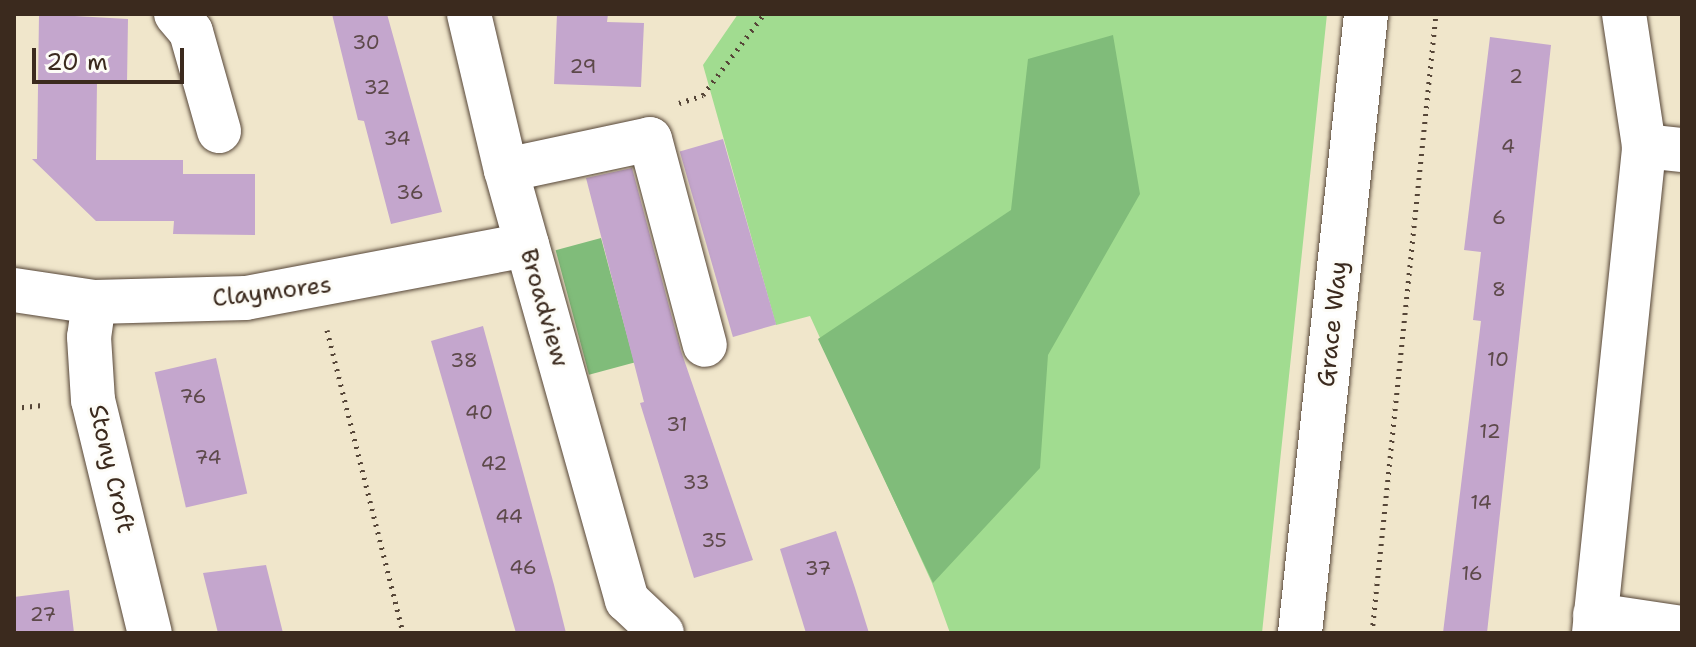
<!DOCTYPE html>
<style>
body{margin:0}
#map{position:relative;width:1696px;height:647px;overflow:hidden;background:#f0e6cb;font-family:"Shantell Sans",sans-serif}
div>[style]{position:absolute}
.green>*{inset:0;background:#a1dc90}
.forest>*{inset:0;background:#80bc7a;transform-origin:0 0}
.building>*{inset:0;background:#c4a6cd;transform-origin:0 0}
.path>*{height:5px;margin-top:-2.5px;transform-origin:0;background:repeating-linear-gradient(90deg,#564638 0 2px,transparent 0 8px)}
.roads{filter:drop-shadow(0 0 2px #564638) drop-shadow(0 0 2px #564638)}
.minor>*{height:44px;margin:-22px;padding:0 22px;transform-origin:22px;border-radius:22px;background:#fff}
span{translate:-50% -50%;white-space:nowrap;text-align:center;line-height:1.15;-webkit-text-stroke:6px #fdfcf7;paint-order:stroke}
.number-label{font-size:20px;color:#5d494a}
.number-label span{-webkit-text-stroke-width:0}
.street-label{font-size:24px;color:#3b2a1e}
.frame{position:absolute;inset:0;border:16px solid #3b2a1e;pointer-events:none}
.scale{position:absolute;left:32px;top:48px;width:152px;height:36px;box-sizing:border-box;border:4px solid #3b2a1e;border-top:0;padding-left:10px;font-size:24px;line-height:28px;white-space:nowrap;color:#3b2a1e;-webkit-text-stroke:6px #fdfcf7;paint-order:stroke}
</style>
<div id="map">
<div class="green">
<div style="clip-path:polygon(738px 14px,1327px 14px,1262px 633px,950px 633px,932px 583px,810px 316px,776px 325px,703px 65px)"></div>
</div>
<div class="forest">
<div style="clip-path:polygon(1113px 35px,1140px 194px,1048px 355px,1040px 468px,933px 583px,818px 339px,1011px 210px,1028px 59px)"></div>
<div style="left:601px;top:238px;width:129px;height:47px;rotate:75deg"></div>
</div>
<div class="building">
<div style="clip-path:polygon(39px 14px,128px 19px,127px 83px,97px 82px,96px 160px,183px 160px,183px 174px,255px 174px,255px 235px,173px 234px,174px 221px,96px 221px,32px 159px,37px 159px)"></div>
<div style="clip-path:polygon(332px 14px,387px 14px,442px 212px,391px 224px,364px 121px,358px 120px)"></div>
<div style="clip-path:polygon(557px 14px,608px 14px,607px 22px,644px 23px,641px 87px,554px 84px)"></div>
<div style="clip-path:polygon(1490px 37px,1551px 45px,1487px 633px,1443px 633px,1481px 321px,1473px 320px,1481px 252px,1464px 250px)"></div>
<div style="left:723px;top:139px;width:193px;height:45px;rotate:74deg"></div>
<div style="clip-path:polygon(632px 168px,681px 351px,753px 560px,694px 578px,640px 403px,644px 402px,586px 178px)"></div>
<div style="clip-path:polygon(483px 326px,554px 585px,566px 633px,516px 633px,431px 341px)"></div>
<div style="left:216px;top:358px;width:139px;height:63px;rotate:77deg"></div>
<div style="clip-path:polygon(836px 531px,855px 588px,869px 633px,806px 633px,780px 549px)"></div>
<div style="clip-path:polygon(266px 565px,283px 633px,218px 633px,203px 573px)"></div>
<div style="clip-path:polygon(69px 590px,74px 633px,14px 633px,14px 597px)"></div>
</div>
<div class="path">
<div style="left:679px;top:103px;width:25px;rotate:-18deg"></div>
<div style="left:703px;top:95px;width:101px;rotate:-53deg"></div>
<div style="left:327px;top:330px;width:312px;rotate:75.9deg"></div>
<div style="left:14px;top:408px;width:31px;rotate:-6deg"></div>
<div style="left:1372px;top:633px;width:622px;rotate:-84.1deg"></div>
</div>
<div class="roads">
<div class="minor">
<div style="left:176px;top:14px;width:23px;rotate:50deg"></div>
<div style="left:191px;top:32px;width:103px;rotate:74.2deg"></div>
<div style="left:469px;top:14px;width:160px;rotate:76.7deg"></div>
<div style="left:506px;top:170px;width:447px;rotate:74.3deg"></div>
<div style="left:627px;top:600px;width:48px;rotate:43.3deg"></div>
<div style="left:1644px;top:146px;width:38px;rotate:6deg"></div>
<div style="left:506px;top:170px;width:147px;rotate:-12.1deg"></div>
<div style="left:650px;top:139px;width:213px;rotate:75.1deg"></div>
<div style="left:14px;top:290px;width:81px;rotate:8.5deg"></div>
<div style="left:94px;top:302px;width:152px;rotate:-1.5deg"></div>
<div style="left:246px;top:298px;width:286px;rotate:-10.7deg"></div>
<div style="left:94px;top:302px;width:35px;rotate:98deg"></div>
<div style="left:89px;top:337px;width:63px;rotate:86.4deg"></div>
<div style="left:93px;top:400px;width:240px;rotate:76.3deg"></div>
<div style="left:1595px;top:615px;width:88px;rotate:8.5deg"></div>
<div style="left:1300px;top:633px;width:623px;rotate:-83.91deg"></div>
<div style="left:1594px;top:633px;width:490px;rotate:-84.1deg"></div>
<div style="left:1644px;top:146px;width:134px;rotate:-98.6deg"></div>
</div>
</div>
<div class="number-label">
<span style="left:366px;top:42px">30</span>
<span style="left:583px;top:66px">29</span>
<span style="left:1516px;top:76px">2</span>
<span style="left:377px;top:87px">32</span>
<span style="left:397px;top:138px">34</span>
<span style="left:1508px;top:146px">4</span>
<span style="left:410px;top:192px">36</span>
<span style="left:1499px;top:217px">6</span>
<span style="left:1499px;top:289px">8</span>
<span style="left:1498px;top:359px">10</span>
<span style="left:464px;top:360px">38</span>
<span style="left:193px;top:396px">76</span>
<span style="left:479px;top:412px">40</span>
<span style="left:677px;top:424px">31</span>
<span style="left:1490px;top:431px">12</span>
<span style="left:208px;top:457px">74</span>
<span style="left:494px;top:463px">42</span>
<span style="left:696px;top:482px">33</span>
<span style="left:1481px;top:502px">14</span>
<span style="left:509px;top:516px">44</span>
<span style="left:714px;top:540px">35</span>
<span style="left:523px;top:567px">46</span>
<span style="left:818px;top:568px">37</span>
<span style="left:1472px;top:573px">16</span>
<span style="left:43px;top:614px">27</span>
</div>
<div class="street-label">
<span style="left:272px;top:292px;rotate:-7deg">Claymores</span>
<span style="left:544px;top:308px;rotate:74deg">Broadview</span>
<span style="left:1333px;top:324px;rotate:-84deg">Grace Way</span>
<span style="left:111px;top:469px;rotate:77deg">Stony Croft</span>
</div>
<div class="frame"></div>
<div class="scale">20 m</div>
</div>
